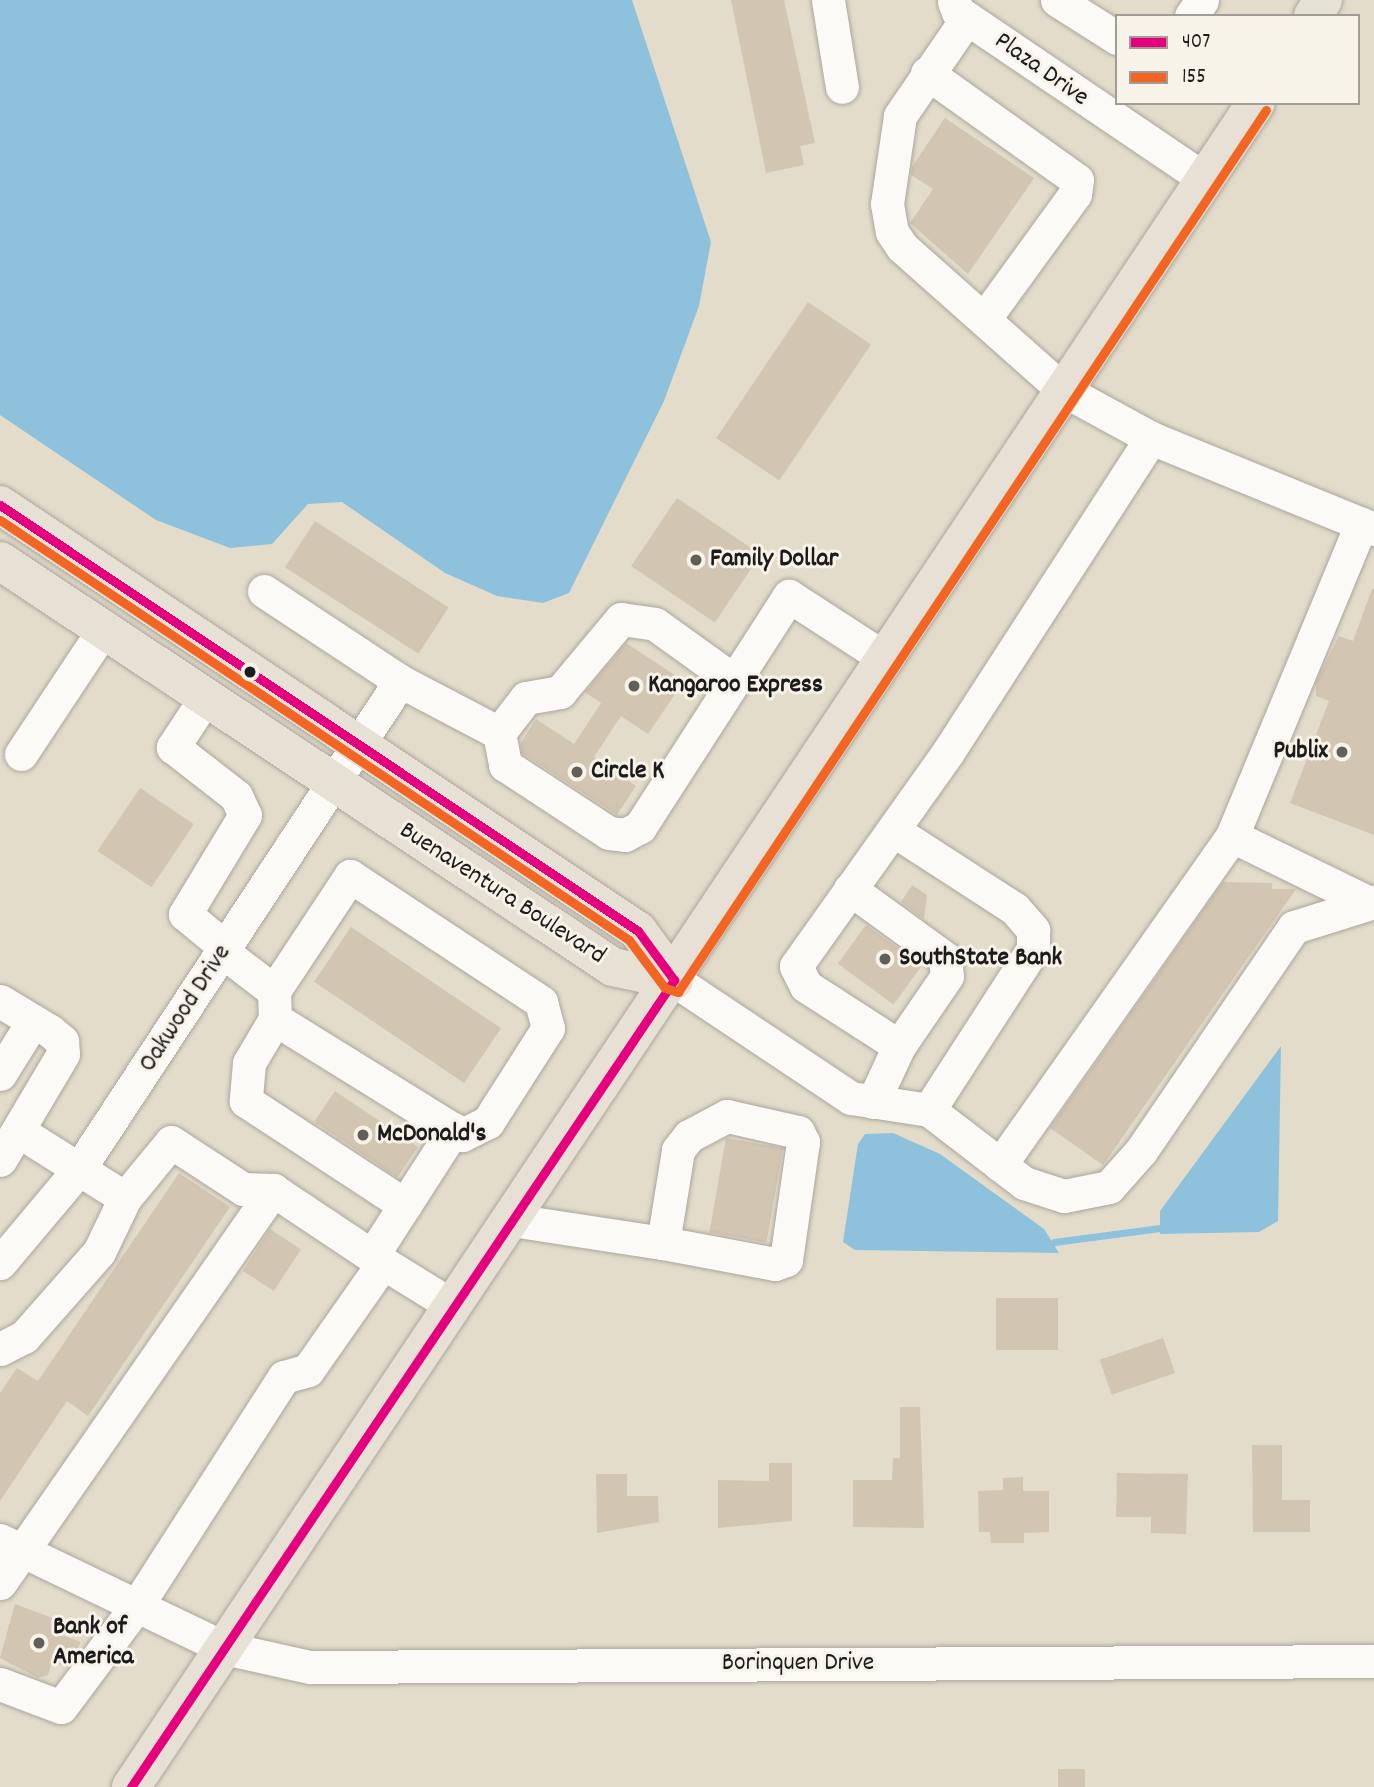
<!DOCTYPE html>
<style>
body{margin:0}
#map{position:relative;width:1374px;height:1787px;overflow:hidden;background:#e3dccb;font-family:Dekko,sans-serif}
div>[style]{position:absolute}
.water>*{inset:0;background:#8ec2dc}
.stream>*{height:7px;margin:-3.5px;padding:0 3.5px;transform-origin:3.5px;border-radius:3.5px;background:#8ec2dc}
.building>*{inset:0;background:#d2c5b2;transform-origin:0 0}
.roads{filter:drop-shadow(0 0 2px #aba79c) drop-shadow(0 0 2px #aba79c)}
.minor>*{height:33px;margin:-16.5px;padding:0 16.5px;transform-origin:16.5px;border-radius:16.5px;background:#fbfaf7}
.major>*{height:38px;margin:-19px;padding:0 19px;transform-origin:19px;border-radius:19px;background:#e7e0d4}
.bus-1>*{height:9px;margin:-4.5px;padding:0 4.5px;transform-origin:4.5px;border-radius:4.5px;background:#e5007d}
.bus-2>*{height:9px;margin:-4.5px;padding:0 4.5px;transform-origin:4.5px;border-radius:4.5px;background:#f26522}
.dots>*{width:19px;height:19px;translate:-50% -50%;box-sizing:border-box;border:4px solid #f7f3e8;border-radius:50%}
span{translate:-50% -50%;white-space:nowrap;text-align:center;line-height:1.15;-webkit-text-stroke:6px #f7f3e8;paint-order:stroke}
.street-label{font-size:26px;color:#1c1c1c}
.poi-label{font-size:26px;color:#1c1c1c;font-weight:700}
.left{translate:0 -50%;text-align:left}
.right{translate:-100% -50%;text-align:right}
.legend{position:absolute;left:1115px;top:14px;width:245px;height:91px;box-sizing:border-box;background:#f7f3e8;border:2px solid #9f9d96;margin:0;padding:9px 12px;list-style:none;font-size:21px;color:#1c1c1c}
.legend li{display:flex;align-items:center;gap:14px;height:35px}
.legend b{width:35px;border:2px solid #9f9d96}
</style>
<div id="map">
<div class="water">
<div style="clip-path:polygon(0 0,632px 0,711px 242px,699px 306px,664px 401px,569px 593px,543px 603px,497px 596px,445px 573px,342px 502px,308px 504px,272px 544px,230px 548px,156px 520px,0 415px)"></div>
<div style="clip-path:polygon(1281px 1046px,1278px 1221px,1259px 1232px,1160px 1234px,1160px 1211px)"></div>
<div style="clip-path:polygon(893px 1133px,940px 1154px,1044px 1229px,1059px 1253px,855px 1250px,843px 1242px,858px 1144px,865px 1134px)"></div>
</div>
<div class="stream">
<div style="left:1054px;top:1242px;width:107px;rotate:-7.5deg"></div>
</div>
<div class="building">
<div style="clip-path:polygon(731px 0,784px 0,815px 143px,800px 146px,804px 165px,766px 173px)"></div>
<div style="clip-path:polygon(945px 118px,1034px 178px,968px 274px,910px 223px,933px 189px,911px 175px,912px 167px)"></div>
<div style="left:808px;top:302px;width:76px;height:164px;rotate:34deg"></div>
<div style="left:677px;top:498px;width:101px;height:82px;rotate:34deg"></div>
<div style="left:315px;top:521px;width:159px;height:55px;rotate:33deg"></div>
<div style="clip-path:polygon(1372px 589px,1374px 589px,1374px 835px,1290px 803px,1329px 701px,1316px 696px,1316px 682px,1339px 636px,1353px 641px)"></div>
<div style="clip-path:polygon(626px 643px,684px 681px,648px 734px,621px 716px,594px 757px,636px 786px,617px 815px,522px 753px,521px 743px,536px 719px,574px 744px,601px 703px,585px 692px)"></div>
<div style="left:140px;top:788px;width:65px;height:76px;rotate:34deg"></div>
<div style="clip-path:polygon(1272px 883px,1272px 889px,1296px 889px,1103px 1165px,1050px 1128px,1223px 882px)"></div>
<div style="clip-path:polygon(912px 885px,927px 895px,924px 919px,901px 902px)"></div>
<div style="left:866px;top:925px;width:69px;height:48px;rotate:36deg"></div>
<div style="left:351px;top:927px;width:181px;height:66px;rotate:34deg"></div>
<div style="left:335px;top:1091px;width:100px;height:37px;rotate:34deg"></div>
<div style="left:726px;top:1138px;width:58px;height:96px;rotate:10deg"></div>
<div style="clip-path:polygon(179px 1173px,230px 1207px,88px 1416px,67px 1401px,0 1501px,0 1393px,17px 1368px,38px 1381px)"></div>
<div style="left:270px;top:1229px;width:37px;height:50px;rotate:33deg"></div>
<div style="left:1058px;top:1298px;width:52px;height:62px;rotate:90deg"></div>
<div style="left:1163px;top:1338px;width:37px;height:67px;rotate:71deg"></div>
<div style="clip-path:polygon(900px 1407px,920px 1407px,924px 1528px,853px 1527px,853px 1480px,892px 1480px,893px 1458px,900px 1458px)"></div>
<div style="clip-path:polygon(1252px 1445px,1282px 1445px,1282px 1500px,1310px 1500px,1310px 1532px,1253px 1532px)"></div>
<div style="clip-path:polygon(769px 1463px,792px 1463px,792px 1521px,718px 1528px,718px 1480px,769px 1481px)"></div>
<div style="clip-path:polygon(1117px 1473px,1188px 1474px,1186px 1534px,1151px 1533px,1151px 1517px,1116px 1517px)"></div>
<div style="clip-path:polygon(596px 1474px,627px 1474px,627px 1496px,658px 1496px,659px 1522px,597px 1533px)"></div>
<div style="clip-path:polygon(1023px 1477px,1023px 1491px,1049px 1491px,1049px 1532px,1024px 1533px,1024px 1543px,991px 1543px,990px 1532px,979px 1532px,978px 1491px,1003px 1490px,1003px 1478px)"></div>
<div style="clip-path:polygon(15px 1604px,66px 1623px,62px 1635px,81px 1642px,67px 1667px,52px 1662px,48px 1675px,38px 1678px,0 1658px)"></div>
<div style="left:1085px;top:1769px;width:18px;height:27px;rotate:90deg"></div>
</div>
<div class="roads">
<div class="minor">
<div style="left:828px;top:0;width:88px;rotate:80.9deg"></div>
<div style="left:1057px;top:0;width:71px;rotate:32.3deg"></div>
<div style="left:954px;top:2px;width:11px;rotate:68deg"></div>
<div style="left:958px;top:12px;width:298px;rotate:34.1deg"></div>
<div style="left:1191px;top:16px;width:19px;rotate:-55deg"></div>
<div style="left:967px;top:18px;width:119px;rotate:124.4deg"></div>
<div style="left:900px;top:116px;width:89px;rotate:98.4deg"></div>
<div style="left:887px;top:204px;width:28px;rotate:80deg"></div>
<div style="left:892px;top:232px;width:18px;rotate:56deg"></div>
<div style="left:902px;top:247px;width:215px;rotate:41.6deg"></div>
<div style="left:1063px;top:390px;width:100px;rotate:28.6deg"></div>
<div style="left:1151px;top:438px;width:241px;rotate:22.2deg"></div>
<div style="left:927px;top:73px;width:184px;rotate:35.5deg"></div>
<div style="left:1077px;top:180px;width:14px;rotate:98deg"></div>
<div style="left:1075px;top:194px;width:153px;rotate:126deg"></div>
<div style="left:264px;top:591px;width:163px;rotate:33.5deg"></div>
<div style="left:205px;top:698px;width:59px;rotate:123.1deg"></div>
<div style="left:173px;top:747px;width:80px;rotate:37.9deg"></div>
<div style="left:236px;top:796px;width:21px;rotate:65deg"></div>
<div style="left:245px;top:815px;width:116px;rotate:121.2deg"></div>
<div style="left:185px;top:914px;width:53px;rotate:39.7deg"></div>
<div style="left:499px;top:733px;width:44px;rotate:-52.4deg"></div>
<div style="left:526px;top:698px;width:35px;rotate:-10deg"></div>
<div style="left:560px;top:692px;width:95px;rotate:-50.1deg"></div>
<div style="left:621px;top:619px;width:34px;rotate:8deg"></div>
<div style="left:655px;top:624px;width:96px;rotate:35.7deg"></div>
<div style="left:21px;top:754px;width:149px;rotate:-56.5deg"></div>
<div style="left:893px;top:830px;width:145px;rotate:32.9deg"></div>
<div style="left:1015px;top:909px;width:28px;rotate:49deg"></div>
<div style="left:1033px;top:930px;width:19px;rotate:90deg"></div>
<div style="left:1033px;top:949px;width:192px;rotate:122.9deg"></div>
<div style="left:1232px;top:836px;width:148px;rotate:26deg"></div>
<div style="left:850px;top:889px;width:117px;rotate:36deg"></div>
<div style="left:945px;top:958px;width:18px;rotate:84deg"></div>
<div style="left:947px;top:976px;width:85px;rotate:124.4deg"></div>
<div style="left:223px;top:952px;width:64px;rotate:37.4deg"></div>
<div style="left:274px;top:991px;width:28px;rotate:88deg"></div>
<div style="left:275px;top:1019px;width:51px;rotate:120.6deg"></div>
<div style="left:249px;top:1063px;width:38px;rotate:95deg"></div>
<div style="left:246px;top:1101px;width:190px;rotate:33.2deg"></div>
<div style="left:674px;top:980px;width:213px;rotate:33.7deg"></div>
<div style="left:851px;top:1098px;width:79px;rotate:8.7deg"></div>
<div style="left:929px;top:1110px;width:120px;rotate:37.5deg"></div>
<div style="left:1024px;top:1183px;width:42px;rotate:18deg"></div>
<div style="left:1064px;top:1196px;width:46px;rotate:-11.3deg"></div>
<div style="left:1109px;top:1187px;width:48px;rotate:-48.4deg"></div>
<div style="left:1141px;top:1151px;width:271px;rotate:-55.7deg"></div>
<div style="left:1294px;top:927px;width:84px;rotate:-17.4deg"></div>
<div style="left:274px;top:991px;width:138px;rotate:-56.5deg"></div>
<div style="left:350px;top:876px;width:229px;rotate:33.4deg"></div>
<div style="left:541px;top:1002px;width:27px;rotate:75deg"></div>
<div style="left:548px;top:1028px;width:112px;rotate:122.6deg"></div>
<div style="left:488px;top:1122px;width:29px;rotate:153deg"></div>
<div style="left:462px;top:1135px;width:220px;rotate:-148.2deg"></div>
<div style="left:0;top:1001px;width:58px;rotate:31deg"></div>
<div style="left:50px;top:1031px;width:16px;rotate:40deg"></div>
<div style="left:62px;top:1041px;width:13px;rotate:86deg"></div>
<div style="left:63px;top:1054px;width:123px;rotate:120.7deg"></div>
<div style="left:0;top:1074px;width:62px;rotate:-58.1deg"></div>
<div style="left:873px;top:1102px;width:62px;rotate:-65.1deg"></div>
<div style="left:899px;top:1046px;width:111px;rotate:-147.2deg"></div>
<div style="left:806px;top:986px;width:22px;rotate:-117deg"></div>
<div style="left:796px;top:966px;width:262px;rotate:-54.6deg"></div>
<div style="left:948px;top:752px;width:374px;rotate:-57.1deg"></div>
<div style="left:20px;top:1132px;width:124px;rotate:32.2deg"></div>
<div style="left:125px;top:1198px;width:72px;rotate:-50.6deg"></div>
<div style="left:171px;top:1142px;width:86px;rotate:33.1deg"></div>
<div style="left:243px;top:1189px;width:30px;rotate:2deg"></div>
<div style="left:273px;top:1190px;width:119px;rotate:33.7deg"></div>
<div style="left:372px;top:1256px;width:151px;rotate:-57.2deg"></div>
<div style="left:1000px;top:1165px;width:403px;rotate:-54.8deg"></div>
<div style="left:1232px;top:836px;width:338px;rotate:-67.5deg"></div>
<div style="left:512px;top:1220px;width:153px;rotate:8.7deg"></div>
<div style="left:663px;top:1243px;width:94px;rotate:-80.8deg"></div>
<div style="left:678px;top:1150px;width:18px;rotate:-52deg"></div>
<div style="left:689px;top:1136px;width:43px;rotate:-27.8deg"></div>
<div style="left:727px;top:1116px;width:73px;rotate:12.7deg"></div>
<div style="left:798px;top:1132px;width:11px;rotate:63deg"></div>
<div style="left:803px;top:1142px;width:119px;rotate:98.2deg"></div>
<div style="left:786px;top:1260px;width:12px;rotate:160deg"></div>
<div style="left:775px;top:1264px;width:114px;rotate:-169.4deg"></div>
<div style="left:372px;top:1256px;width:95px;rotate:31.7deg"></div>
<div style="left:0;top:1263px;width:123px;rotate:-50deg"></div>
<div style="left:79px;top:1169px;width:584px;rotate:-56.66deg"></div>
<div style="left:400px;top:681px;width:112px;rotate:27.7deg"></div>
<div style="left:499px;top:733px;width:33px;rotate:79deg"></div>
<div style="left:505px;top:765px;width:124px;rotate:33.2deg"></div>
<div style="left:609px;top:833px;width:16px;rotate:7deg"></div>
<div style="left:625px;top:835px;width:17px;rotate:-28deg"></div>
<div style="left:640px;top:827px;width:275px;rotate:-57.2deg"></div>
<div style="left:789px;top:596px;width:116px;rotate:33deg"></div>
<div style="left:0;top:1349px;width:27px;rotate:-27deg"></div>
<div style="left:24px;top:1337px;width:113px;rotate:-48.6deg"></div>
<div style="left:99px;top:1252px;width:60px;rotate:-64.3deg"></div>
<div style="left:0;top:1540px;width:249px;rotate:25.7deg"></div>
<div style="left:224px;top:1648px;width:88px;rotate:12.5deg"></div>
<div style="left:310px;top:1667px;width:1064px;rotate:-0.32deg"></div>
<div style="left:0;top:1583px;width:479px;rotate:-55.2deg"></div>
<div style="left:0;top:1684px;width:65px;rotate:20.7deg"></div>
<div style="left:61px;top:1707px;width:129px;rotate:-53.2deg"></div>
<div style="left:138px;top:1604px;width:270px;rotate:-57.3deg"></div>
<div style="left:284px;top:1377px;width:25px;rotate:-16deg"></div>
<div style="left:308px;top:1370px;width:131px;rotate:-55deg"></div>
</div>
<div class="major">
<div style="left:1313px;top:16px;width:19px;rotate:-58deg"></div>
<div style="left:0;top:505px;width:767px;rotate:33.73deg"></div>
<div style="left:638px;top:931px;width:61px;rotate:53.7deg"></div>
<div style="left:0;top:561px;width:735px;rotate:33.52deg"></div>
<div style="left:613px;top:967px;width:62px;rotate:12deg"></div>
<div style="left:131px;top:1787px;width:2025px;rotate:-56.26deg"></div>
</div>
</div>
<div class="bus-1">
<div style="left:0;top:505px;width:767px;rotate:33.73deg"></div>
<div style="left:638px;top:931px;width:61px;rotate:53.7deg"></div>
<div style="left:131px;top:1787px;width:973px;rotate:-56.06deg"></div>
</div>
<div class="bus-2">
<div style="left:0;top:520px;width:756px;rotate:33.73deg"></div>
<div style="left:629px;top:940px;width:60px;rotate:53.1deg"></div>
<div style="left:665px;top:988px;width:14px;rotate:17deg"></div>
<div style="left:678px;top:992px;width:1060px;rotate:-56.31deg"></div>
</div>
<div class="dots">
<div style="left:696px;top:560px;background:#625f59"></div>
<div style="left:250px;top:672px;background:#1c1c1c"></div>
<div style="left:634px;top:686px;background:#625f59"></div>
<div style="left:1342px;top:752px;background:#625f59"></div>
<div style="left:577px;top:772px;background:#625f59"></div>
<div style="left:885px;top:959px;background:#625f59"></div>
<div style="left:363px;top:1135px;background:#625f59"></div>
<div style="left:39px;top:1643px;background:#625f59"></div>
</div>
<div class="street-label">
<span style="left:1041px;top:70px;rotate:35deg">Plaza Drive</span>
<span style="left:502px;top:894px;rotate:33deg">Buenaventura Boulevard</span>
<span style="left:186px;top:1009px;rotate:-57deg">Oakwood Drive</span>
<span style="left:798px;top:1664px">Borinquen Drive</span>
</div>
<div class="poi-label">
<span class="left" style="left:710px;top:560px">Family Dollar</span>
<span class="left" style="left:648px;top:686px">Kangaroo Express</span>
<span class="right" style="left:1328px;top:752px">Publix</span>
<span class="left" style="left:591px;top:772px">Circle K</span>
<span class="left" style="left:899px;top:959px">SouthState Bank</span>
<span class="left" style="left:377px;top:1135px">McDonald's</span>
<span class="left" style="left:53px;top:1643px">Bank of<br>America</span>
</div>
<ul class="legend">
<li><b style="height:9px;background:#e5007d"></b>407</li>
<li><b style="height:9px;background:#f26522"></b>155</li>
</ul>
</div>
